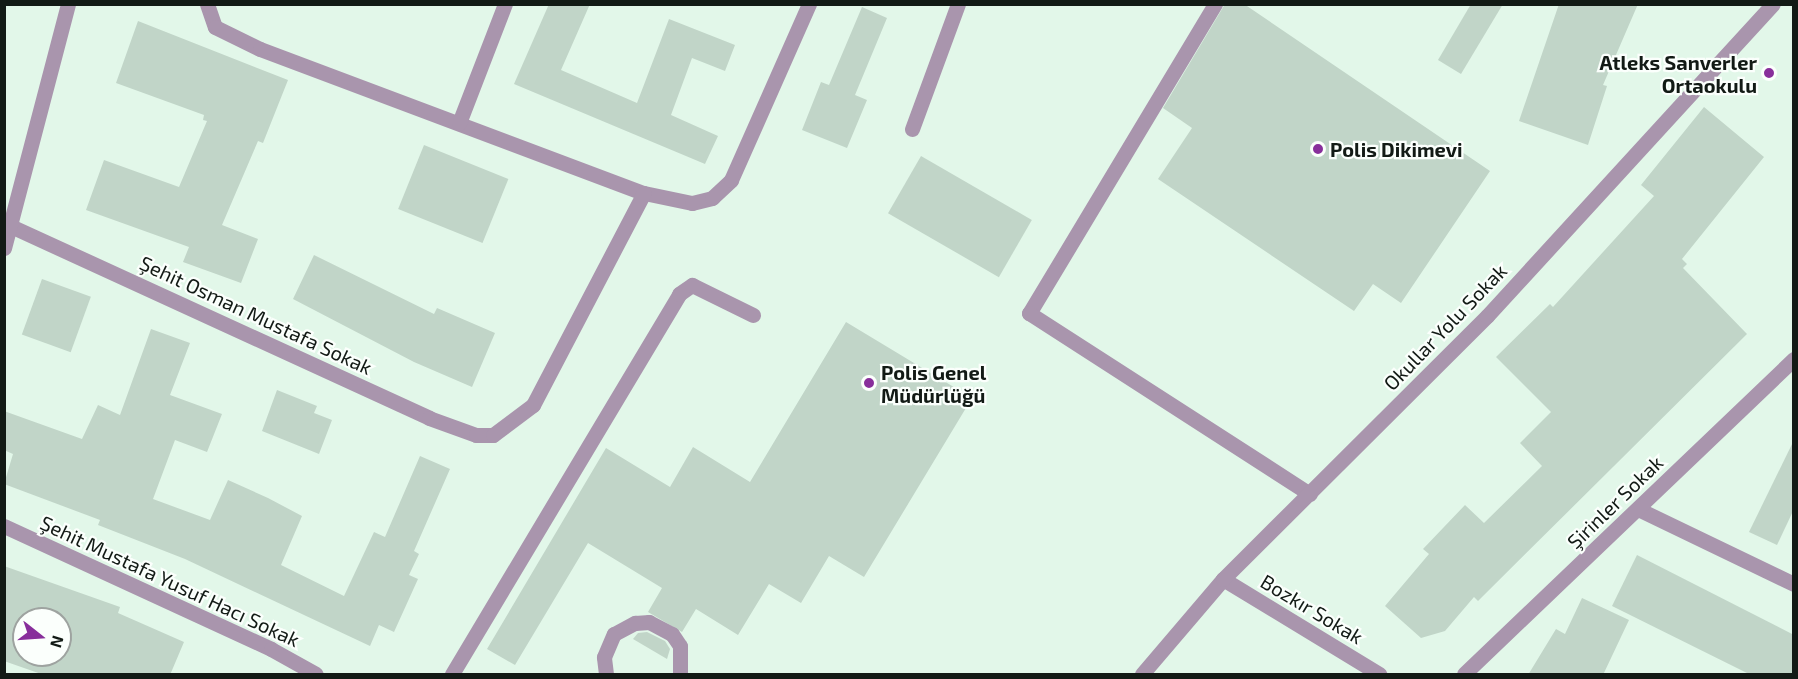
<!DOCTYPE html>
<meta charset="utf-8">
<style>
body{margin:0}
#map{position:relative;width:1798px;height:679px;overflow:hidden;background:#e2f7e9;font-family:"Exo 2",sans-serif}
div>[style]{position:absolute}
.building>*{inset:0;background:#c1d5c8;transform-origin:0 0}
.minor>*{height:15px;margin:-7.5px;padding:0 7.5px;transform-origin:7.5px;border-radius:7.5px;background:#a995ad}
.dots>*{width:16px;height:16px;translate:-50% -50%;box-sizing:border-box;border:3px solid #fbfffc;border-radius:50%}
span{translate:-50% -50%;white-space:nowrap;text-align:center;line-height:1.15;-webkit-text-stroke:4.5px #fbfffc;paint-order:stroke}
.poi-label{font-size:20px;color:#121a15;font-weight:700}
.right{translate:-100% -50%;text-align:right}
.left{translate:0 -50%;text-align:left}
.street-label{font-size:20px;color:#121a15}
.frame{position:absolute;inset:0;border:6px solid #121a15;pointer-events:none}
.north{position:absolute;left:12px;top:607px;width:60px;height:60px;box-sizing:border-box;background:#fbfffc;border:2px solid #9ea3a0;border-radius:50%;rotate:107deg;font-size:16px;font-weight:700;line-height:24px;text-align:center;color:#121a15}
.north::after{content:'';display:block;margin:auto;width:21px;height:27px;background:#882f9b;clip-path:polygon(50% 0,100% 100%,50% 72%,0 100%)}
</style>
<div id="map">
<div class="building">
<div style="clip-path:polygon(549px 4px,590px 4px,561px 70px,637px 103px,669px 19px,735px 45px,725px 71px,692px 58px,671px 115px,718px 136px,705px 164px,514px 84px)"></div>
<div style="clip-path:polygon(1225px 4px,1244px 4px,1490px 171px,1401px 303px,1373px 284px,1354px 311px,1158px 179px,1192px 128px,1163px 108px)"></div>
<div style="clip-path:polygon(1471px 4px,1503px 4px,1461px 74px,1438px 60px)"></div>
<div style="clip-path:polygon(1559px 4px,1638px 4px,1603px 85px,1607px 86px,1588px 145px,1519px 121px)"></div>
<div style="clip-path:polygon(862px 7px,887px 18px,855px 95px,867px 100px,847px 148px,802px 130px,821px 82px,829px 85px)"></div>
<div style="clip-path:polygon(138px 21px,288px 80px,263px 143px,258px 141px,222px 225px,258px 239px,241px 283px,183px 262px,189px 247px,86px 210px,104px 160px,179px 187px,207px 121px,203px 120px,204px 115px,116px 83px)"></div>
<div style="clip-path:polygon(1704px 107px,1764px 157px,1682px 259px,1687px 264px,1683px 268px,1747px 334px,1478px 601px,1474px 597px,1445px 631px,1421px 638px,1385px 606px,1429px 554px,1423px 549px,1465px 505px,1484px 523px,1542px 466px,1520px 443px,1551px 412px,1496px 357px,1550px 304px,1553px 307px,1654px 196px,1641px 185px)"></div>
<div style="left:424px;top:145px;width:91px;height:69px;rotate:22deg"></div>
<div style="left:921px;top:156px;width:128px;height:66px;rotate:30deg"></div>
<div style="clip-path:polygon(314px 255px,434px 314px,437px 308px,495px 333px,472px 387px,414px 362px,293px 299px)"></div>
<div style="left:42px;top:279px;width:52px;height:59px;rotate:20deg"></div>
<div style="clip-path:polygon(846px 322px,972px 398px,864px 577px,829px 556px,801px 603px,769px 584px,738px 635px,696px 609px,682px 632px,648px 612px,662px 588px,588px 543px,515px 665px,487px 649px,606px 448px,670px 487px,693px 447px,750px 482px)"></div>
<div style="clip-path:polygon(151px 329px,190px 343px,170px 395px,222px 414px,207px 452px,175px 440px,153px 499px,210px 520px,228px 480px,268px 498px,302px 516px,281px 565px,344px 596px,374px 532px,385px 537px,420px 456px,450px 469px,414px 551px,419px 554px,409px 575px,418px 579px,394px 632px,379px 625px,370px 646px,185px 559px,98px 525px,100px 520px,4px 484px,13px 454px,4px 450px,4px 411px,82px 439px,98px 405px,120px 415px)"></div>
<div style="clip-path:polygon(277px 390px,317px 406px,314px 413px,332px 420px,319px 454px,262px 431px)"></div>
<div style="clip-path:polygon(1794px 440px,1794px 509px,1777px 545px,1749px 532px)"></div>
<div style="clip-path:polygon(1637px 555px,1794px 635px,1794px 675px,1751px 675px,1612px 606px)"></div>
<div style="clip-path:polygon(evenodd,4px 566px,120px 607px,118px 613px,184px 642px,170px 675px,44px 675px,4px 661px,4px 566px,24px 619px,60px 619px,60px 655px,24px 655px,24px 619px)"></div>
<div style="clip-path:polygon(1582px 598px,1629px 620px,1603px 675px,1528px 675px,1556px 629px,1565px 634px)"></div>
<div style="clip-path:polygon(647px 632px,665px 641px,670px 649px,667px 659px,633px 639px,638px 633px)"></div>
</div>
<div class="minor">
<div style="left:207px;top:4px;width:24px;rotate:71deg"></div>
<div style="left:215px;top:27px;width:50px;rotate:26.1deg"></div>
<div style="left:260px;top:49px;width:410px;rotate:20.6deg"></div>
<div style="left:644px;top:193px;width:49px;rotate:11.8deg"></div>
<div style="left:692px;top:203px;width:21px;rotate:-14deg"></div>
<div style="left:712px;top:198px;width:26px;rotate:-43deg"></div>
<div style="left:731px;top:180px;width:193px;rotate:-66.1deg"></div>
<div style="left:1215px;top:4px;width:361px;rotate:121deg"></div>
<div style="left:1029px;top:313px;width:334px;rotate:32.8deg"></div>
<div style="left:459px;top:123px;width:128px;rotate:-68.9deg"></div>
<div style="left:912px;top:129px;width:133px;rotate:-69.8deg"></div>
<div style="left:4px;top:223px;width:468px;rotate:24.6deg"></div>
<div style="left:429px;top:418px;width:50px;rotate:19.9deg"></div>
<div style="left:476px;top:435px;width:17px"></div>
<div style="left:493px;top:435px;width:50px;rotate:-36.9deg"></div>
<div style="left:533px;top:405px;width:239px;rotate:-62.4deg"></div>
<div style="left:4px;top:248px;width:252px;rotate:-75.3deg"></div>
<div style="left:1638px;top:509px;width:173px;rotate:25.7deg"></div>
<div style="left:4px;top:526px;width:294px;rotate:24.7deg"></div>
<div style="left:271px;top:649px;width:51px;rotate:29.1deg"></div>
<div style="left:1223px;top:579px;width:183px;rotate:31.3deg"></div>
<div style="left:452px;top:674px;width:443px;rotate:-59.1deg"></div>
<div style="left:679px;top:294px;width:16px;rotate:-35deg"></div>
<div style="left:692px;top:285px;width:68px;rotate:26.2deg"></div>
<div style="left:606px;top:674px;width:17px;rotate:-97deg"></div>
<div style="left:604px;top:657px;width:25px;rotate:-67deg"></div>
<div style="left:614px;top:634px;width:24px;rotate:-28deg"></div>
<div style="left:635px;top:623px;width:14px;rotate:-4deg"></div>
<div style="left:649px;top:622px;width:26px;rotate:28deg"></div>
<div style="left:672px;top:634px;width:14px;rotate:56deg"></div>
<div style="left:680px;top:646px;width:28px;rotate:90deg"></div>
<div style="left:1142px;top:674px;width:125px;rotate:-49.5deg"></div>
<div style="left:1223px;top:579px;width:373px;rotate:-44.9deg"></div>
<div style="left:1487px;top:316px;width:423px;rotate:-47.5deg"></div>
<div style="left:1464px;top:674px;width:456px;rotate:-43.7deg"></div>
</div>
<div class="dots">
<div style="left:1769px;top:73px;background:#882f9b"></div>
<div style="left:1318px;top:149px;background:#882f9b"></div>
<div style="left:869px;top:383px;background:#882f9b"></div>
</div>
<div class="poi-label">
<span class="right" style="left:1757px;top:74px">Atleks Sanverler<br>Ortaokulu</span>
<span class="left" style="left:1330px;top:149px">Polis Dikimevi</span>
<span class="left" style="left:881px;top:384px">Polis Genel<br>Müdürlüğü</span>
</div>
<div class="street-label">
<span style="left:256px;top:315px;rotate:25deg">Şehit Osman Mustafa Sokak</span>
<span style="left:1445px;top:327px;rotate:-46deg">Okullar Yolu Sokak</span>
<span style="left:1615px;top:502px;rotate:-44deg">Şirinler Sokak</span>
<span style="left:170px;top:581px;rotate:25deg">Şehit Mustafa Yusuf Hacı Sokak</span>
<span style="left:1312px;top:609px;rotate:31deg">Bozkır Sokak</span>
</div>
<div class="frame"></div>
<div class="north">N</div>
</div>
